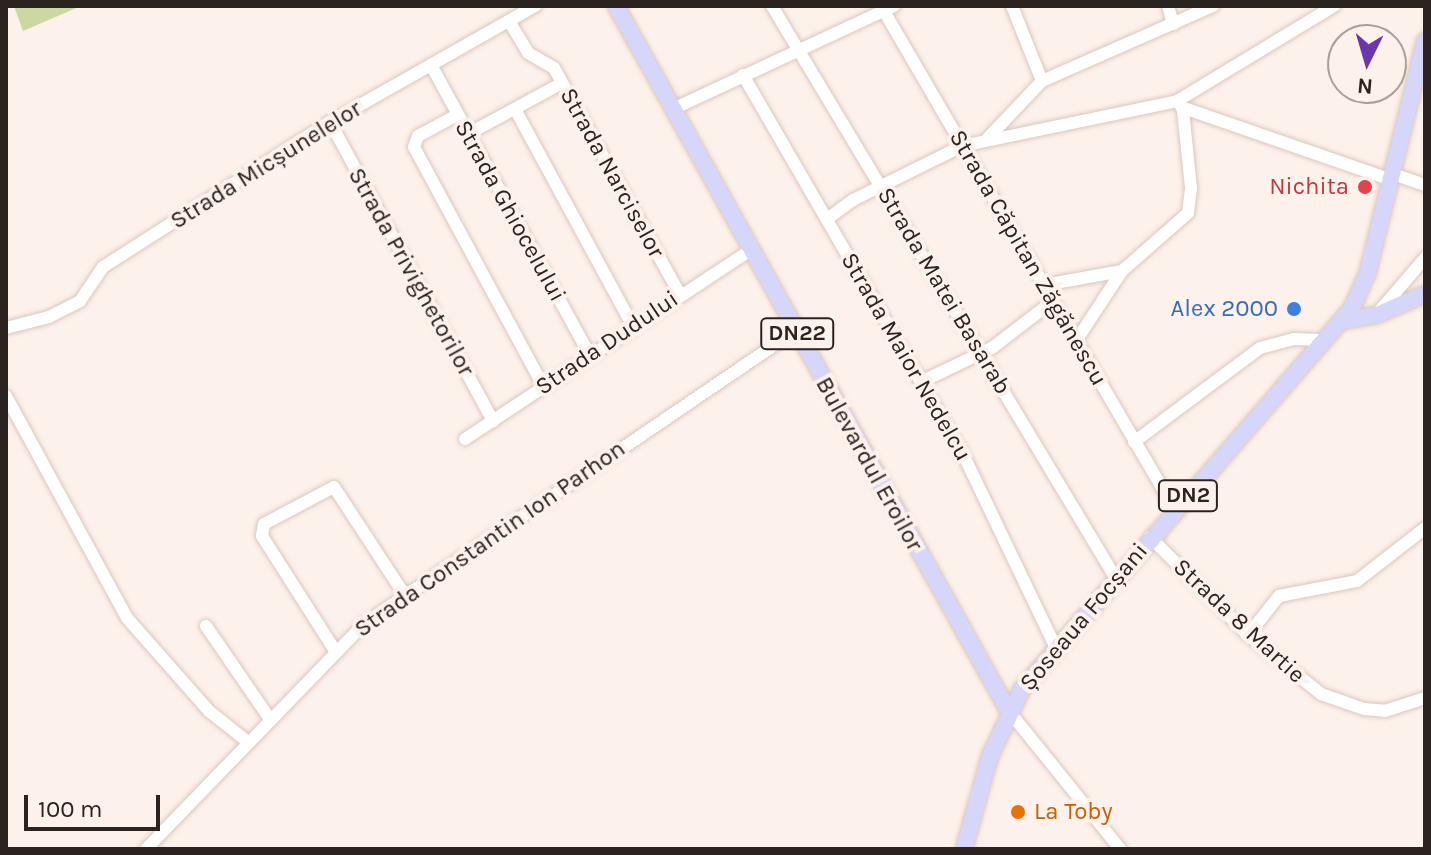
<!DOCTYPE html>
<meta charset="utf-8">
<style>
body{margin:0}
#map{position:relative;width:1431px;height:855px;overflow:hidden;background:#fdf1eb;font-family:Karla,sans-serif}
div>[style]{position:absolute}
.green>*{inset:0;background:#cbd8a1}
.roads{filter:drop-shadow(0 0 2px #dac7bd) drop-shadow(0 0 2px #dac7bd)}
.minor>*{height:12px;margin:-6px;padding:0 6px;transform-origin:6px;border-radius:6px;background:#fff}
.major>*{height:16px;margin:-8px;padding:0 8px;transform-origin:8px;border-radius:8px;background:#d6d6fa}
.dots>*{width:22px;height:22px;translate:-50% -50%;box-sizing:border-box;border:4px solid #fdf1eb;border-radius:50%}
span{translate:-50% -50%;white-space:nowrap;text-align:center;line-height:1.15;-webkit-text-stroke:8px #fdf1eb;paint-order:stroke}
.shield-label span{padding:2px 6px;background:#fdf1eb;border:2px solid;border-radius:6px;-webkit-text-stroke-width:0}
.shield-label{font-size:22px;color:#2b2320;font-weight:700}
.street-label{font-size:24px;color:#2b2320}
.health-label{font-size:24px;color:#be3a42}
.right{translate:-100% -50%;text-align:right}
.shop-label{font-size:24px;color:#366cbe}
.food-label{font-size:24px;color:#c56008}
.left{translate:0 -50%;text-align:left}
.frame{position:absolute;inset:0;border:8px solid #2b2320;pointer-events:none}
.north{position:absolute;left:1327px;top:24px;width:80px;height:80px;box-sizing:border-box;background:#fdf1eb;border:2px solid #a99f9a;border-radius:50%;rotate:185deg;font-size:22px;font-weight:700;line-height:32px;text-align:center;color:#2b2320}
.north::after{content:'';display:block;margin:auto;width:28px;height:36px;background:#6b35ac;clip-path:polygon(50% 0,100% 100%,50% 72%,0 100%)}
.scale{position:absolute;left:24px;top:795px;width:136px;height:36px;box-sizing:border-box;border:4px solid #2b2320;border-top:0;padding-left:10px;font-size:24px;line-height:28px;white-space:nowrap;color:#2b2320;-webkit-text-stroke:6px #fdf1eb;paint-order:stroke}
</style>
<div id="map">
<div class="green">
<div style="clip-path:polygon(14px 6px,81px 6px,23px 31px)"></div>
</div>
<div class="roads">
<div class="minor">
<div style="left:772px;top:6px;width:666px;rotate:59.01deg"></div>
<div style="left:881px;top:6px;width:583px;rotate:59.74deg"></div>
<div style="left:1012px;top:6px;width:81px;rotate:68.2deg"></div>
<div style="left:1168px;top:6px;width:19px;rotate:74deg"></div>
<div style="left:509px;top:21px;width:37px;rotate:59deg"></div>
<div style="left:528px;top:53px;width:30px;rotate:30deg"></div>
<div style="left:554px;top:68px;width:259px;rotate:60.9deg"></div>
<div style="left:431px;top:65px;width:331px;rotate:61.3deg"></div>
<div style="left:743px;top:75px;width:440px;rotate:59.9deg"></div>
<div style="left:964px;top:456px;width:211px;rotate:64.4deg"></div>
<div style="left:1181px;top:107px;width:223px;rotate:19.1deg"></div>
<div style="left:515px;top:109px;width:247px;rotate:61.5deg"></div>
<div style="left:673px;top:109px;width:244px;rotate:-25deg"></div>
<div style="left:457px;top:115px;width:44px;rotate:151.7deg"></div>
<div style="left:418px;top:136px;width:12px;rotate:110deg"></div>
<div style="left:414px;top:147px;width:273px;rotate:61.6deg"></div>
<div style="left:330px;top:122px;width:341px;rotate:61.4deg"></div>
<div style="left:468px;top:134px;width:107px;rotate:-28.5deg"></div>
<div style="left:987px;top:139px;width:80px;rotate:-46.5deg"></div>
<div style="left:1042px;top:81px;width:187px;rotate:-23.7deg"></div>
<div style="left:1393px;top:174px;width:34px;rotate:19deg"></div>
<div style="left:827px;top:219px;width:32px;rotate:-36deg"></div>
<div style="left:853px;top:200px;width:122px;rotate:-26.4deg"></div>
<div style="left:962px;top:146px;width:220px;rotate:-11.8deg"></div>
<div style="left:1177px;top:101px;width:184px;rotate:-31.2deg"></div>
<div style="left:1044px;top:285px;width:79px;rotate:-10.2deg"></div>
<div style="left:1377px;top:314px;width:74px;rotate:-49.4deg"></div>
<div style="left:6px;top:328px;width:44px;rotate:-14.3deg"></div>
<div style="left:49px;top:317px;width:35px;rotate:-27deg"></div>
<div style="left:80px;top:301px;width:41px;rotate:-55.9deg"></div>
<div style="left:103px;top:267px;width:269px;rotate:-32.6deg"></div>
<div style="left:330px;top:122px;width:236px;rotate:-29.5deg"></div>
<div style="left:1076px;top:341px;width:84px;rotate:-56.7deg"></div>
<div style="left:1122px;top:271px;width:88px;rotate:-41.3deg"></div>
<div style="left:1188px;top:213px;width:25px;rotate:-83deg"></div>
<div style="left:1191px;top:188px;width:77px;rotate:-95.9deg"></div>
<div style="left:923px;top:381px;width:76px;rotate:-25.6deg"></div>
<div style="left:992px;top:348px;width:77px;rotate:-37.6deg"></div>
<div style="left:6px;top:396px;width:253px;rotate:61.4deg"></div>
<div style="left:127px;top:618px;width:124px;rotate:48.6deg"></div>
<div style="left:209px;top:711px;width:50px;rotate:38.5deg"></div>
<div style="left:465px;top:439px;width:343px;rotate:-33.5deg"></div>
<div style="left:1134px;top:442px;width:157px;rotate:-36.7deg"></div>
<div style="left:1260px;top:348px;width:34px;rotate:-15deg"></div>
<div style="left:1293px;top:339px;width:34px;rotate:2deg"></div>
<div style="left:1150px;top:537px;width:139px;rotate:45deg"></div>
<div style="left:1248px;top:635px;width:94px;rotate:38.9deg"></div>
<div style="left:1321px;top:694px;width:46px;rotate:19.2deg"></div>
<div style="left:1364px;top:709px;width:21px;rotate:5deg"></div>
<div style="left:1385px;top:711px;width:42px;rotate:-18deg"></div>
<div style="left:206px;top:626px;width:113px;rotate:55.5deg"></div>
<div style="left:1248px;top:635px;width:50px;rotate:-51.5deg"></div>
<div style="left:1279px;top:596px;width:79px;rotate:-10.9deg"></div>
<div style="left:1357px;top:581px;width:86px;rotate:-37.9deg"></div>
<div style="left:334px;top:649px;width:134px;rotate:-122.5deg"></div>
<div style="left:262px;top:536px;width:12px;rotate:-81deg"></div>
<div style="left:264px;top:524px;width:79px;rotate:-27.9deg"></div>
<div style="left:334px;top:487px;width:128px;rotate:56.8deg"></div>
<div style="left:1008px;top:710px;width:179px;rotate:51.1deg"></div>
<div style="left:146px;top:849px;width:313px;rotate:-45.9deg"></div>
<div style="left:364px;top:624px;width:521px;rotate:-34.21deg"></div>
</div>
<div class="major">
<div style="left:616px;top:6px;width:806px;rotate:60.89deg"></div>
<div style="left:1342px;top:321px;width:36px;rotate:-10deg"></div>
<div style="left:1377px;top:315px;width:52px;rotate:-23.6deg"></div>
<div style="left:964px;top:849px;width:97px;rotate:-74.4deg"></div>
<div style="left:990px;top:756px;width:74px;rotate:-64.5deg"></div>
<div style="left:1022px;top:689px;width:504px;rotate:-49.1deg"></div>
<div style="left:1352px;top:308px;width:36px;rotate:-66deg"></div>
<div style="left:1367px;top:275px;width:241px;rotate:-76.1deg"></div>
</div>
</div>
<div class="dots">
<div style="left:1365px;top:187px;background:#e0444e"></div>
<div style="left:1294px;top:309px;background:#3f7fe0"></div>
<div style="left:1018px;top:812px;background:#e8710a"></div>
</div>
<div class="shield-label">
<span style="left:797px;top:334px">DN22</span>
<span style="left:1188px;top:496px">DN2</span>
</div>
<div class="street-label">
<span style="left:266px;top:165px;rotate:-32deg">Strada Micșunelelor</span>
<span style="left:612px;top:173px;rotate:61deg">Strada Narciselor</span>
<span style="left:510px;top:211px;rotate:61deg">Strada Ghiocelului</span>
<span style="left:1028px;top:258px;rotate:60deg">Strada Căpitan Zăgănescu</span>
<span style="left:411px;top:272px;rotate:61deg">Strada Privighetorilor</span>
<span style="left:944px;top:291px;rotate:59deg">Strada Matei Basarab</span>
<span style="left:607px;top:343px;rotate:-34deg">Strada Dudului</span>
<span style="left:906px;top:357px;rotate:60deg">Strada Maior Nedelcu</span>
<span style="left:869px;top:464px;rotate:61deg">Bulevardul Eroilor</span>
<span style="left:490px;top:539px;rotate:-35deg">Strada Constantin Ion Parhon</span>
<span style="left:1084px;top:617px;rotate:-50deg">Șoseaua Focșani</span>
<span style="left:1239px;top:621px;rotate:43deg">Strada 8 Martie</span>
</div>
<div class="health-label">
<span class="right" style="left:1349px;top:187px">Nichita</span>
</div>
<div class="shop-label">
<span class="right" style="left:1278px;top:309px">Alex 2000</span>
</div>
<div class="food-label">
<span class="left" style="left:1034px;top:812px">La Toby</span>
</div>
<div class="frame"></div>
<div class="north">N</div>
<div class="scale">100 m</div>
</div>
